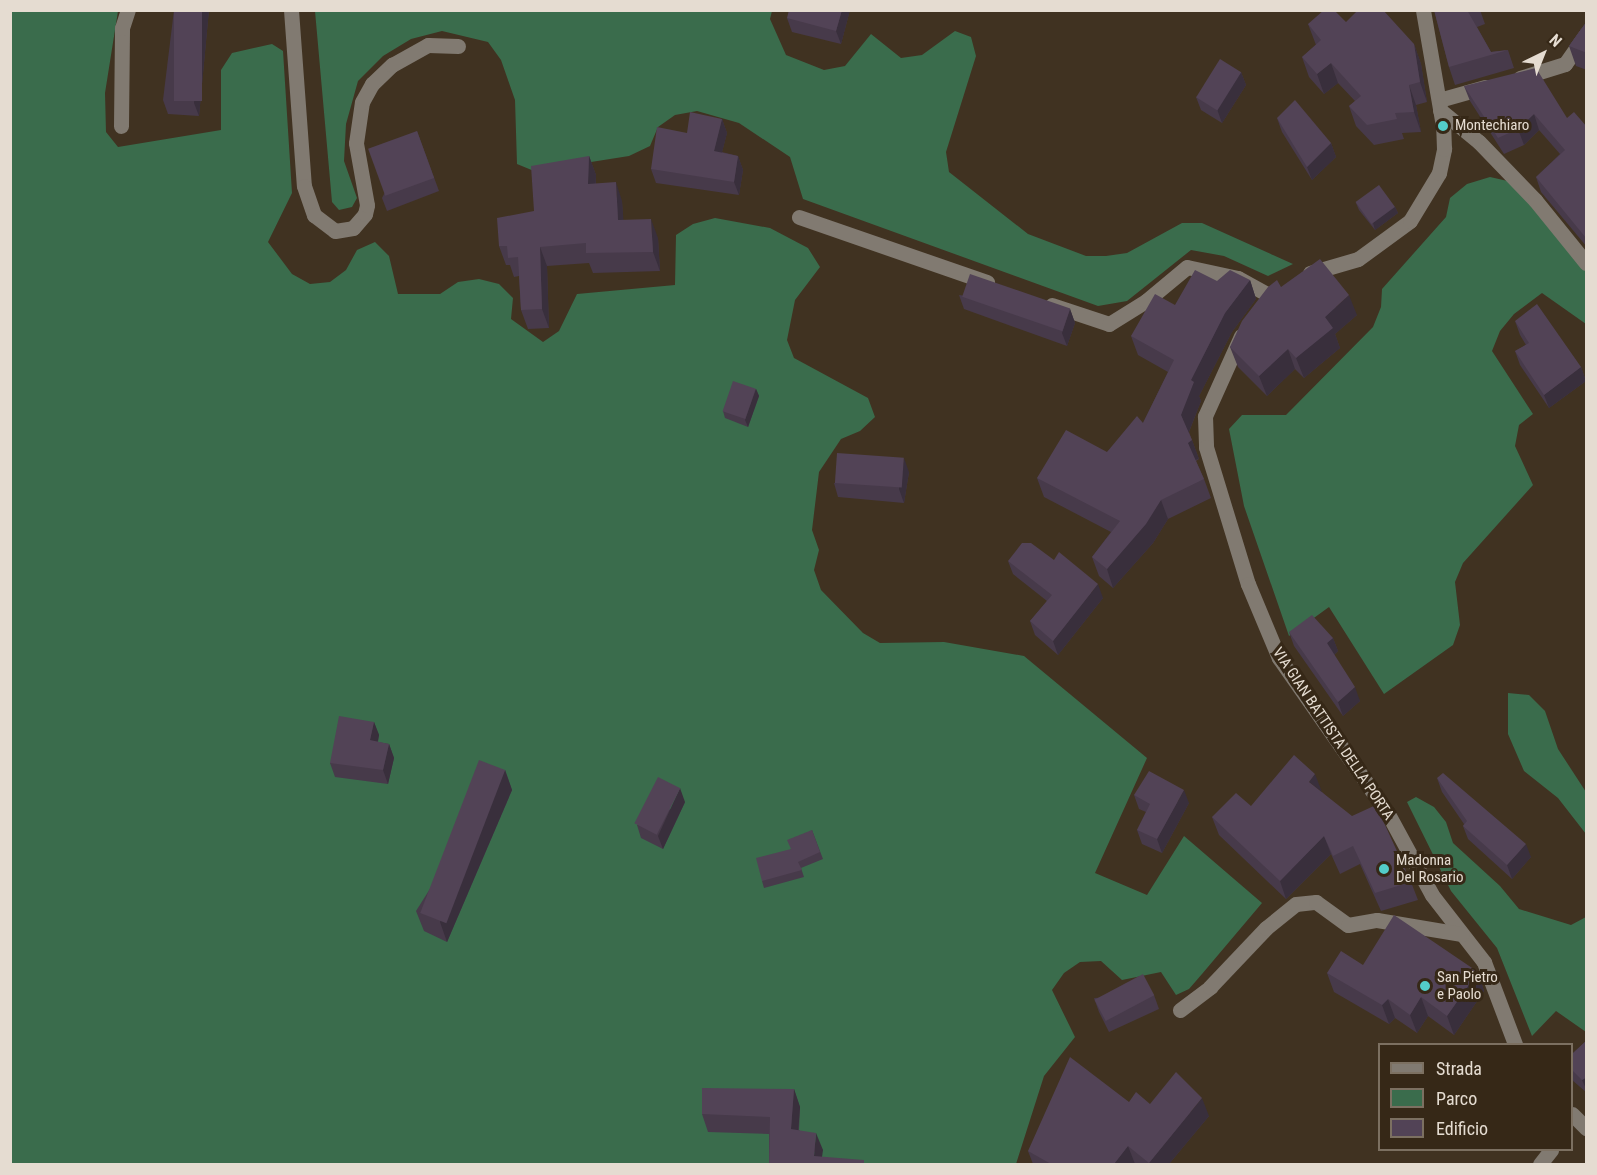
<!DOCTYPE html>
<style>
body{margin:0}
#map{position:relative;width:1597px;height:1175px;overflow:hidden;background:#403221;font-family:"Roboto Condensed",sans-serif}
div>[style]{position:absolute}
.green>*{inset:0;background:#3a6c4c}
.minor>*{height:15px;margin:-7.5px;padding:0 7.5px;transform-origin:7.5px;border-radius:7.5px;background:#817a71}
.wall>*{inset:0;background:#473a4a}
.shaded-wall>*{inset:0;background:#392f3c;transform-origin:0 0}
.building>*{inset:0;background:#524356;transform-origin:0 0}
.dots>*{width:16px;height:16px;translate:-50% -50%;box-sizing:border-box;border:3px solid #362817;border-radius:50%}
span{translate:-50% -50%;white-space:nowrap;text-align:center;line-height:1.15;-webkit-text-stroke:6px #362817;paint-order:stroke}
.poi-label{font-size:15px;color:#e5dcd1}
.left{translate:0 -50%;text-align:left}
.street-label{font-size:15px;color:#e5dcd1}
.frame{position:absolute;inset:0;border:12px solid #e5dcd1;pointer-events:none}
.legend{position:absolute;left:1378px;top:1043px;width:195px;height:108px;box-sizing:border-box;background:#362817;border:2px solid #7c7061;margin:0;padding:8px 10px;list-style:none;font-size:18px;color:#e5dcd1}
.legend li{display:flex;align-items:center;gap:12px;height:30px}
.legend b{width:30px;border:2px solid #7c7061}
.north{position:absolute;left:1513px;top:24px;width:60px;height:60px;-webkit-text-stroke:4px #362817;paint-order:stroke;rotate:43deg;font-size:16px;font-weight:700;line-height:24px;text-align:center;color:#e5dcd1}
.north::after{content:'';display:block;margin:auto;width:21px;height:27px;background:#e5dcd1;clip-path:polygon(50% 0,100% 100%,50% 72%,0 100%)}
</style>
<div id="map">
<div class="green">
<div style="clip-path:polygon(10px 11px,118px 11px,105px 93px,106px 132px,118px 147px,221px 130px,221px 70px,232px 53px,272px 44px,283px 51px,292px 193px,268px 242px,292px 274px,310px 284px,330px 282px,346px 270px,357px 250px,375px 242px,389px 256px,398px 294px,440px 294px,458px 282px,479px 279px,499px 284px,513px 298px,511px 319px,543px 342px,559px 331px,577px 294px,675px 285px,676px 235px,693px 224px,715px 218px,770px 228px,808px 248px,820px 267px,795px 300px,787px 340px,794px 358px,868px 398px,875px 417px,860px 431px,841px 439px,819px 472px,812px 530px,819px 550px,814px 570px,821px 590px,863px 633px,880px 643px,944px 642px,1024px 656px,1147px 758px,1095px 873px,1147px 895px,1184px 836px,1262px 903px,1202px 974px,1189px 989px,1176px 995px,1161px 972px,1122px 980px,1101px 961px,1080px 962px,1064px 973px,1052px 990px,1075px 1037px,1044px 1076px,1016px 1164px,11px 1164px)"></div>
<div style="clip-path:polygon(315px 11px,772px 11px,770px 19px,786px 55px,824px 70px,845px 66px,871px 34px,901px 58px,922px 55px,955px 31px,971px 37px,976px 56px,946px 152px,949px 172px,1028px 234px,1086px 256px,1106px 256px,1127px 253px,1182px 223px,1202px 223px,1293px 264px,1268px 276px,1224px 256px,1191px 250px,1127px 301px,1098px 306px,803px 199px,790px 157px,739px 123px,697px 111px,675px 115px,658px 127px,650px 146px,629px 156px,534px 171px,517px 164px,515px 100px,501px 60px,488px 42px,442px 31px,411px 39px,383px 56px,358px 81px,346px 124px,344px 161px,357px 198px,352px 207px,339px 210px,332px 202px)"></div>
<div style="clip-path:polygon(1490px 177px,1512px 182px,1586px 258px,1586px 324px,1542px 293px,1514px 314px,1500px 331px,1492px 351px,1533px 414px,1519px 425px,1515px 446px,1533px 485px,1463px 563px,1455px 582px,1460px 625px,1453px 645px,1384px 694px,1329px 607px,1289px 636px,1244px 506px,1229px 429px,1242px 415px,1286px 415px,1373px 327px,1381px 307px,1382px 289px,1446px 217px,1450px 198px,1467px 184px)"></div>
<div style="clip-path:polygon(1508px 693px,1529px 695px,1545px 711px,1558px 749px,1586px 792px,1586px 834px,1558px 798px,1524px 771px,1508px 734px)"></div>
<div style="clip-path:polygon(1416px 797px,1434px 807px,1446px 822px,1453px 843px,1500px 886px,1519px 909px,1571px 925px,1586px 917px,1586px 1032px,1556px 1011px,1532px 1036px,1497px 948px,1451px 891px,1407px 802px)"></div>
</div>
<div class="minor">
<div style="left:291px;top:10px;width:176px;rotate:85.8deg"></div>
<div style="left:304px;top:186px;width:31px;rotate:71deg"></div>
<div style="left:314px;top:215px;width:26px;rotate:37deg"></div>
<div style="left:335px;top:231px;width:18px;rotate:-9deg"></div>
<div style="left:353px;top:228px;width:18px;rotate:-49deg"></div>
<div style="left:365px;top:214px;width:9px;rotate:-77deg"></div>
<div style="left:367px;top:205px;width:63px;rotate:-100.1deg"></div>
<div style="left:356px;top:143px;width:41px;rotate:-81.7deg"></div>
<div style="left:362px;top:102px;width:21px;rotate:-61deg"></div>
<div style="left:372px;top:84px;width:28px;rotate:-44deg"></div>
<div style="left:392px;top:65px;width:41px;rotate:-29.1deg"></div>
<div style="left:428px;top:45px;width:30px;rotate:2deg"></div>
<div style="left:1520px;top:78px;width:47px;rotate:-17.3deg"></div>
<div style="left:1565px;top:64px;width:37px;rotate:-55deg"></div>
<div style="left:1439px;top:100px;width:48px;rotate:-15.8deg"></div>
<div style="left:1440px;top:110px;width:50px;rotate:39.4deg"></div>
<div style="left:1479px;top:142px;width:81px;rotate:46deg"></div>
<div style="left:1535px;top:200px;width:81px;rotate:51deg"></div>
<div style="left:121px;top:126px;width:98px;rotate:-89.4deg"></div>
<div style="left:122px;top:28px;width:19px;rotate:-72deg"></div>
<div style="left:799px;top:217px;width:199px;rotate:19.1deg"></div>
<div style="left:1310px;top:273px;width:50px;rotate:-16.3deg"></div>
<div style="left:1358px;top:259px;width:64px;rotate:-36.2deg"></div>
<div style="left:1410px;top:221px;width:56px;rotate:-58.9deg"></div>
<div style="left:1439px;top:173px;width:25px;rotate:-78deg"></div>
<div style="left:1444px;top:149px;width:23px;rotate:-92deg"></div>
<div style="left:1443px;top:126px;width:118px;rotate:-99.8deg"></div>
<div style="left:1052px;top:305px;width:60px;rotate:18.4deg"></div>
<div style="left:1109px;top:324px;width:44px;rotate:-31.9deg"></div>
<div style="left:1146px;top:301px;width:53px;rotate:-39.7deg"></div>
<div style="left:1187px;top:267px;width:52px;rotate:12.2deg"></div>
<div style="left:1238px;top:278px;width:38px;rotate:29deg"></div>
<div style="left:1241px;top:336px;width:88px;rotate:114.2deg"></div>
<div style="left:1205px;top:416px;width:31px;rotate:88deg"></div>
<div style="left:1206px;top:447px;width:143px;rotate:73deg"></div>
<div style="left:1248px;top:584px;width:80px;rotate:67.3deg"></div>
<div style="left:1279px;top:658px;width:188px;rotate:55deg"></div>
<div style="left:1387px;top:812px;width:94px;rotate:61.5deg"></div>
<div style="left:1432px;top:895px;width:85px;rotate:52.2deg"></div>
<div style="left:1484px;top:962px;width:88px;rotate:69.3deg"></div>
<div style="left:1180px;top:1010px;width:38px;rotate:-37deg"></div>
<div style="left:1210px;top:987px;width:81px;rotate:-46.5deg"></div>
<div style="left:1266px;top:928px;width:38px;rotate:-39deg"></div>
<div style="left:1296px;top:904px;width:20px;rotate:-6deg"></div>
<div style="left:1316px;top:902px;width:39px;rotate:36deg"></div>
<div style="left:1348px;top:925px;width:29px;rotate:-10deg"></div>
<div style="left:1377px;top:920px;width:86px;rotate:9.4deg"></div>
<div style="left:1572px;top:1114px;width:20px;rotate:45deg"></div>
<div style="left:1540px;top:1164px;width:18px;rotate:-52deg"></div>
</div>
<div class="wall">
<div style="clip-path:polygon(174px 10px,209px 10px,199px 116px,168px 114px,163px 100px)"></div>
<div style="clip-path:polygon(850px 10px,841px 44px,792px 32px,787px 18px)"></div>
<div style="clip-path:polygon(1434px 10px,1480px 10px,1485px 24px,1477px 27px,1491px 52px,1508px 50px,1514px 68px,1455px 85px,1449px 67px)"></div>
<div style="clip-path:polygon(1587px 21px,1587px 70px,1576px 66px,1569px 46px)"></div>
<div style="clip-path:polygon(1346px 22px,1414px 44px,1421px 64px,1427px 102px,1416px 105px,1421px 132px,1402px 133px,1404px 139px,1374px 145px,1356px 126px,1349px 106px,1355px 101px,1338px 83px,1324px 94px,1309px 77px,1302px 57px,1316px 45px,1308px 24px)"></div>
<div style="clip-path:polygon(1241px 72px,1246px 85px,1222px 123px,1201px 110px,1196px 97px)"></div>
<div style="clip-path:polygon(1464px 86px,1567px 118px,1587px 127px,1587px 247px,1541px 192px,1536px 177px,1560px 154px,1539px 130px,1524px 145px,1504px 154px,1470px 101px)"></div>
<div style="clip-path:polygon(1277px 118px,1331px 143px,1336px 157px,1312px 180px,1282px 132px)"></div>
<div style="clip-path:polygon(722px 119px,727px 133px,722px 152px,738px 156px,743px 170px,739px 195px,656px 183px,651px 169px,687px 133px)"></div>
<div style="clip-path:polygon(417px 131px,439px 191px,387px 211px,382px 198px)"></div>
<div style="clip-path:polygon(589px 156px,596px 175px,596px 184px,622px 201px,623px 220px,658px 238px,660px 271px,593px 273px,589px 263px,547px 266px,549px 328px,528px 329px,521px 310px,519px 276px,514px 277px,510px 265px,506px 265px,499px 246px)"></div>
<div style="clip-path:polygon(1356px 203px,1395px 207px,1398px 213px,1375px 230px,1359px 210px)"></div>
<div style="clip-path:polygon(1250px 280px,1256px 299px,1232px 332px,1199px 396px,1201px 401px,1189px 432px,1199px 459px,1196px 461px,1204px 479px,1211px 498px,1168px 519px,1153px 543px,1113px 588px,1099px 576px,1092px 557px,1111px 532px,1044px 497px,1037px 478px,1107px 452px,1143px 423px,1168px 372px,1138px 355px,1131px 336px,1175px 305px)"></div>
<div style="clip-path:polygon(1281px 287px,1357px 315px,1335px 334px,1340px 348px,1304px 378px,1295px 369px,1267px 396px,1238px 367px,1230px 347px)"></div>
<div style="clip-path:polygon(959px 295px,1070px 309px,1075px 323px,1067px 346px,964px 309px)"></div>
<div style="clip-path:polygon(1515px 321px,1581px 367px,1586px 381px,1549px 408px,1520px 365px,1515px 351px,1526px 345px,1520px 335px)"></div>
<div style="clip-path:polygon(756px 389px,759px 396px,748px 427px,725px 418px,723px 411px)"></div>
<div style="clip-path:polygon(909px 472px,904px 503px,838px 497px,834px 483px)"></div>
<div style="clip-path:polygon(1008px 561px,1103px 598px,1058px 655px,1035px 635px,1030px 621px,1047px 601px,1013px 574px)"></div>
<div style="clip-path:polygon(1289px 632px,1333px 638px,1338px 651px,1334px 655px,1360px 701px,1343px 716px,1294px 646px)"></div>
<div style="clip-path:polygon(374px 722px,379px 735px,378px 742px,389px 744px,394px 758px,388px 784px,335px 777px,330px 763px)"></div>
<div style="clip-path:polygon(505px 770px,512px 790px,447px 942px,424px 931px,416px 911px)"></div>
<div style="clip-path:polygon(1437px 778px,1531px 857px,1512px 879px,1468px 839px,1463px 826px,1464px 824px,1442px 792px)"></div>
<div style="clip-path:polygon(1322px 792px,1411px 882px,1418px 900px,1381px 911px,1360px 864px,1340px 874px,1331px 854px,1286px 899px,1219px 835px,1212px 817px,1251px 806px)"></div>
<div style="clip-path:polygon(1134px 795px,1189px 803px,1162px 853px,1142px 844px,1137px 830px,1146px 812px,1139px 809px)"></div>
<div style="clip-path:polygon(685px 802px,663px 849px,641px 838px,637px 825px)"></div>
<div style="clip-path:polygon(812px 830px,823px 859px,801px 868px,804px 877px,764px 888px,762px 881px,791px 849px)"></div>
<div style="clip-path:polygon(1363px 965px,1478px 972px,1484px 991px,1454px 1035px,1428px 1016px,1417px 1033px,1395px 1018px,1389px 1024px,1334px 992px,1327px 973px)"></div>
<div style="clip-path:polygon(1154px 995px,1159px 1009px,1109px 1032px,1099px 1012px,1094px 998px)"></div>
<div style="clip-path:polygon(1587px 1040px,1587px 1093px,1572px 1080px,1572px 1054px)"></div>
<div style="clip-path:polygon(794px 1089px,800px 1107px,799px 1130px,823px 1150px,769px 1164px,769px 1134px,708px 1132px,702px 1114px)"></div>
<div style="clip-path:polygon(1129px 1102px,1150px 1104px,1209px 1116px,1169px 1164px,1033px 1164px,1028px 1151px)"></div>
</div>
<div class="shaded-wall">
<div style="clip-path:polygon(202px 10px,209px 10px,199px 116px,194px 103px)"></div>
<div style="clip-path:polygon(842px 10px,850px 10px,841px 44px,836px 31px)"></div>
<div style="clip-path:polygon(1414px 44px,1421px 64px,1427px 102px,1420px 82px)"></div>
<div style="clip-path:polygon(1331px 63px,1338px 83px,1324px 94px,1317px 74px)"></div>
<div style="clip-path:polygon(1241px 72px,1246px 85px,1222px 123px,1217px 109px)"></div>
<div style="clip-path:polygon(1409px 85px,1416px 105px,1421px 132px,1414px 112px)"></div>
<div style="clip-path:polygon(1534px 114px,1539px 130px,1524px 145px,1518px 129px)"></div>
<div style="clip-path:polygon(722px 119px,727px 133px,719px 164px,714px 151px)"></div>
<div style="clip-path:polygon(1331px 143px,1336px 157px,1312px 180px,1307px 167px)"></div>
<div style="clip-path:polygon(589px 156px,596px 175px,595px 203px,588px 184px)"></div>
<div style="clip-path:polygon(738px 156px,743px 170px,739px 195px,734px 182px)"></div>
<div style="clip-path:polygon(616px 182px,622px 201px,625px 239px,618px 220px)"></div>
<div style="clip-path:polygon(1395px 207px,1398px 213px,1375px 230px,1373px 223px)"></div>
<div style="clip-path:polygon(651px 219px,658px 238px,660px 271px,653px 252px)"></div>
<div style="clip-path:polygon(540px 247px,547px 266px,549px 328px,542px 309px)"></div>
<div style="clip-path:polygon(1250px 280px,1256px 299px,1232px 332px,1199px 396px,1201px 401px,1188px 434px,1181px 415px,1191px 380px,1225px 313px)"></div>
<div style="clip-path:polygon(1349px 295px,1357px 315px,1335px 334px,1340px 348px,1304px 378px,1296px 358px,1325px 317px)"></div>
<div style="clip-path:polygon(1070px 309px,1075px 323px,1067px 346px,1062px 333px)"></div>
<div style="clip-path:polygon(1288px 349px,1295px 369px,1267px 396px,1259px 376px)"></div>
<div style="clip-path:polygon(1581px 367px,1586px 381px,1549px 408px,1544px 395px)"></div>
<div style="clip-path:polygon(756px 389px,759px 396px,748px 427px,745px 420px)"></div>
<div style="left:1192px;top:440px;width:20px;height:5px;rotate:70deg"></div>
<div style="clip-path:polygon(904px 458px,909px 472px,904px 503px,899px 489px)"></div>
<div style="clip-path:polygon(1161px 500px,1168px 519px,1153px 543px,1113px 588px,1107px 569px)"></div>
<div style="clip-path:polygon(1098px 584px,1103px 598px,1058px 655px,1053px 641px)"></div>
<div style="clip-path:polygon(1333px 638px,1338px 651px,1332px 657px,1327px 643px)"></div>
<div style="clip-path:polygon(1355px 687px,1360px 701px,1343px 716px,1338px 702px)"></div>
<div style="clip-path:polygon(374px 722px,379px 735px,375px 754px,370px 740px)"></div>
<div style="clip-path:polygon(389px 744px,394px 758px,388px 784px,383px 770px)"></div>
<div style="clip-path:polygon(505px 770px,512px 790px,447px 942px,440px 922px)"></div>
<div style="clip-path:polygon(1315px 774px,1322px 792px,1309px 782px)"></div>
<div style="clip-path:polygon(680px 788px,685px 802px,663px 849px,658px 836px)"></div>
<div style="clip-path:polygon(1184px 790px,1189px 803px,1162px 853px,1157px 839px)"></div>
<div style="clip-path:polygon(1324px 836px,1331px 854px,1286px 899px,1280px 881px)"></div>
<div style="clip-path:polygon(1526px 844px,1531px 857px,1512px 879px,1507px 865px)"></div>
<div style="clip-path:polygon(1478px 972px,1484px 991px,1454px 1035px,1447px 1016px)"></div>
<div style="clip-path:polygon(1421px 997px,1428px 1016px,1417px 1033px,1410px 1015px)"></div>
<div style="clip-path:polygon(1388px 999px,1395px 1018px,1389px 1024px,1382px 1005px)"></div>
<div style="clip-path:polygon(1587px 1077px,1587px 1091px,1582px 1080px)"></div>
<div style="clip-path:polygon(794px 1089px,800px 1107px,797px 1146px,791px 1129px)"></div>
<div style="clip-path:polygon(1202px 1098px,1209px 1116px,1169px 1164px,1149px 1164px,1149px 1163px)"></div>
<div style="clip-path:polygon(816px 1133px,823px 1150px,821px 1164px,814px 1156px)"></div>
<div style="clip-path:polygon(1128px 1146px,1135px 1164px,1114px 1164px)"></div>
</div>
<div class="building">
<div style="left:174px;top:10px;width:28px;height:91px"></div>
<div style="clip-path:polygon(789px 10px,842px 10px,836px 31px,787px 18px)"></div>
<div style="clip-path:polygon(1324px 10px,1334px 10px,1346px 22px,1358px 10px,1383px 10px,1414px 44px,1420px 82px,1409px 85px,1414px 112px,1395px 113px,1397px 119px,1367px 125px,1349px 106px,1361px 96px,1331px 63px,1317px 74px,1302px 57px,1321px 40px,1308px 24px)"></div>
<div style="clip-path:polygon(1434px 10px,1467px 10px,1491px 52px,1508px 50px,1449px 67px)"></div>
<div style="clip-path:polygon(1587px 21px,1587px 53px,1569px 46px)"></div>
<div style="left:1220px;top:59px;width:25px;height:45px;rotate:32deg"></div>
<div style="clip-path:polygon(1536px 68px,1567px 118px,1574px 112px,1587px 127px,1586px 238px,1536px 177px,1565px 150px,1534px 114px,1518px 129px,1498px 138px,1464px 86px)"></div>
<div style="clip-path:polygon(1295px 100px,1331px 143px,1307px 167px,1277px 118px)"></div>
<div style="clip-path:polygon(690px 112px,722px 119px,714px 151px,738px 156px,734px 182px,651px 169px,657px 127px,687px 133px)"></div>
<div style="left:417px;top:131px;width:50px;height:52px;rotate:70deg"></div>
<div style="clip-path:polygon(589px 156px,588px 184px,616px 182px,618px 220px,651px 219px,653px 252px,586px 253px,586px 243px,540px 247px,542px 309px,521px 310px,518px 257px,508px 258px,507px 246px,499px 246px,497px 218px,534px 211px,531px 166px)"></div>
<div style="left:1379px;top:185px;width:27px;height:29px;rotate:54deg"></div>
<div style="clip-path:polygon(1320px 259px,1349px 295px,1325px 317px,1333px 328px,1296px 358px,1288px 349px,1259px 376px,1230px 347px,1242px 321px,1268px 287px,1277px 280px,1281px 287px)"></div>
<div style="clip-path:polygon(1195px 270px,1217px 281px,1230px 270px,1250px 280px,1225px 313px,1191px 380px,1194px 382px,1181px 415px,1192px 440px,1188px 443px,1204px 479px,1161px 500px,1146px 524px,1107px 569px,1092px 557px,1120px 521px,1037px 478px,1066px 430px,1107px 452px,1137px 416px,1143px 423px,1174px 360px,1131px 336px,1155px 294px,1175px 305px)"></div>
<div style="left:970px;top:274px;width:106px;height:24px;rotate:19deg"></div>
<div style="clip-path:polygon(1537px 304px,1581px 367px,1544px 395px,1515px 351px,1529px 343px,1515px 321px)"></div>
<div style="left:733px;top:381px;width:24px;height:32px;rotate:19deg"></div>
<div style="left:837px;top:453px;width:67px;height:30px;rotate:4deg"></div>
<div style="clip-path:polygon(1022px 543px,1031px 543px,1054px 560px,1059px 552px,1098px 584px,1053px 641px,1030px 621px,1052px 595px,1008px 561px)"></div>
<div style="clip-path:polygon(1312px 615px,1333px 638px,1327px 643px,1355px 687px,1338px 702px,1289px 632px)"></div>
<div style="clip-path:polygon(339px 716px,374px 722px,370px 740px,389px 744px,383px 770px,330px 763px)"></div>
<div style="clip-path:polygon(1294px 755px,1315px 774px,1309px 782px,1352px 816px,1376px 805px,1411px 882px,1375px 893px,1353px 846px,1333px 856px,1324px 836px,1280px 881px,1212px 817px,1236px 793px,1251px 806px)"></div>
<div style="left:479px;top:760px;width:28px;height:164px;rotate:21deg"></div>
<div style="clip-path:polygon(1149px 771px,1184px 790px,1157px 839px,1137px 830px,1150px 804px,1134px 795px)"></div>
<div style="clip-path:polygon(1443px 773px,1526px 844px,1507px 865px,1463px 826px,1467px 821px,1437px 778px)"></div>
<div style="left:658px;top:777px;width:25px;height:52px;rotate:27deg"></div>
<div style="clip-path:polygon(812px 830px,820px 852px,798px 862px,802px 870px,762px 881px,756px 858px,791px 849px,787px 840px)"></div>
<div style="clip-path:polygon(1394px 915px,1478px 972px,1447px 1016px,1421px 997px,1410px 1015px,1388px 999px,1382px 1005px,1327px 973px,1341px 951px,1363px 965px)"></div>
<div style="left:1143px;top:974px;width:24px;height:55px;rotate:62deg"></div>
<div style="clip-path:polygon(1587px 1040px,1587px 1077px,1582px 1080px,1572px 1070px,1572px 1054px)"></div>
<div style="clip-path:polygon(1070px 1057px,1129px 1102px,1136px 1092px,1150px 1104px,1176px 1072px,1202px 1098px,1149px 1163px,1128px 1146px,1114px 1164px,1051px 1164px,1028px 1151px)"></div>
<div style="clip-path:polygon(702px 1088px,794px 1089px,791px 1129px,816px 1133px,814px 1156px,864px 1160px,864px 1164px,769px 1164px,770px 1117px,702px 1114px)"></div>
</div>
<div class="dots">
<div style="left:1443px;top:126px;background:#53cdc9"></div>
<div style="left:1384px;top:869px;background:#53cdc9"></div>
<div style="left:1425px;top:986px;background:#53cdc9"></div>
</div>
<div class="poi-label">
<span class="left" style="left:1455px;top:126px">Montechiaro</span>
<span class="left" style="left:1396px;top:869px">Madonna<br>Del Rosario</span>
<span class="left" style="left:1437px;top:986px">San Pietro<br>e Paolo</span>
</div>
<div class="street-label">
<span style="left:1333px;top:734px;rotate:56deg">VIA GIAN BATTISTA DELLA PORTA</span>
</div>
<div class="frame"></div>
<ul class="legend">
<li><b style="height:8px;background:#817a71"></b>Strada</li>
<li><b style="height:16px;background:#3a6c4c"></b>Parco</li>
<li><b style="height:16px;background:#524356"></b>Edificio</li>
</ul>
<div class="north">N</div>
</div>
